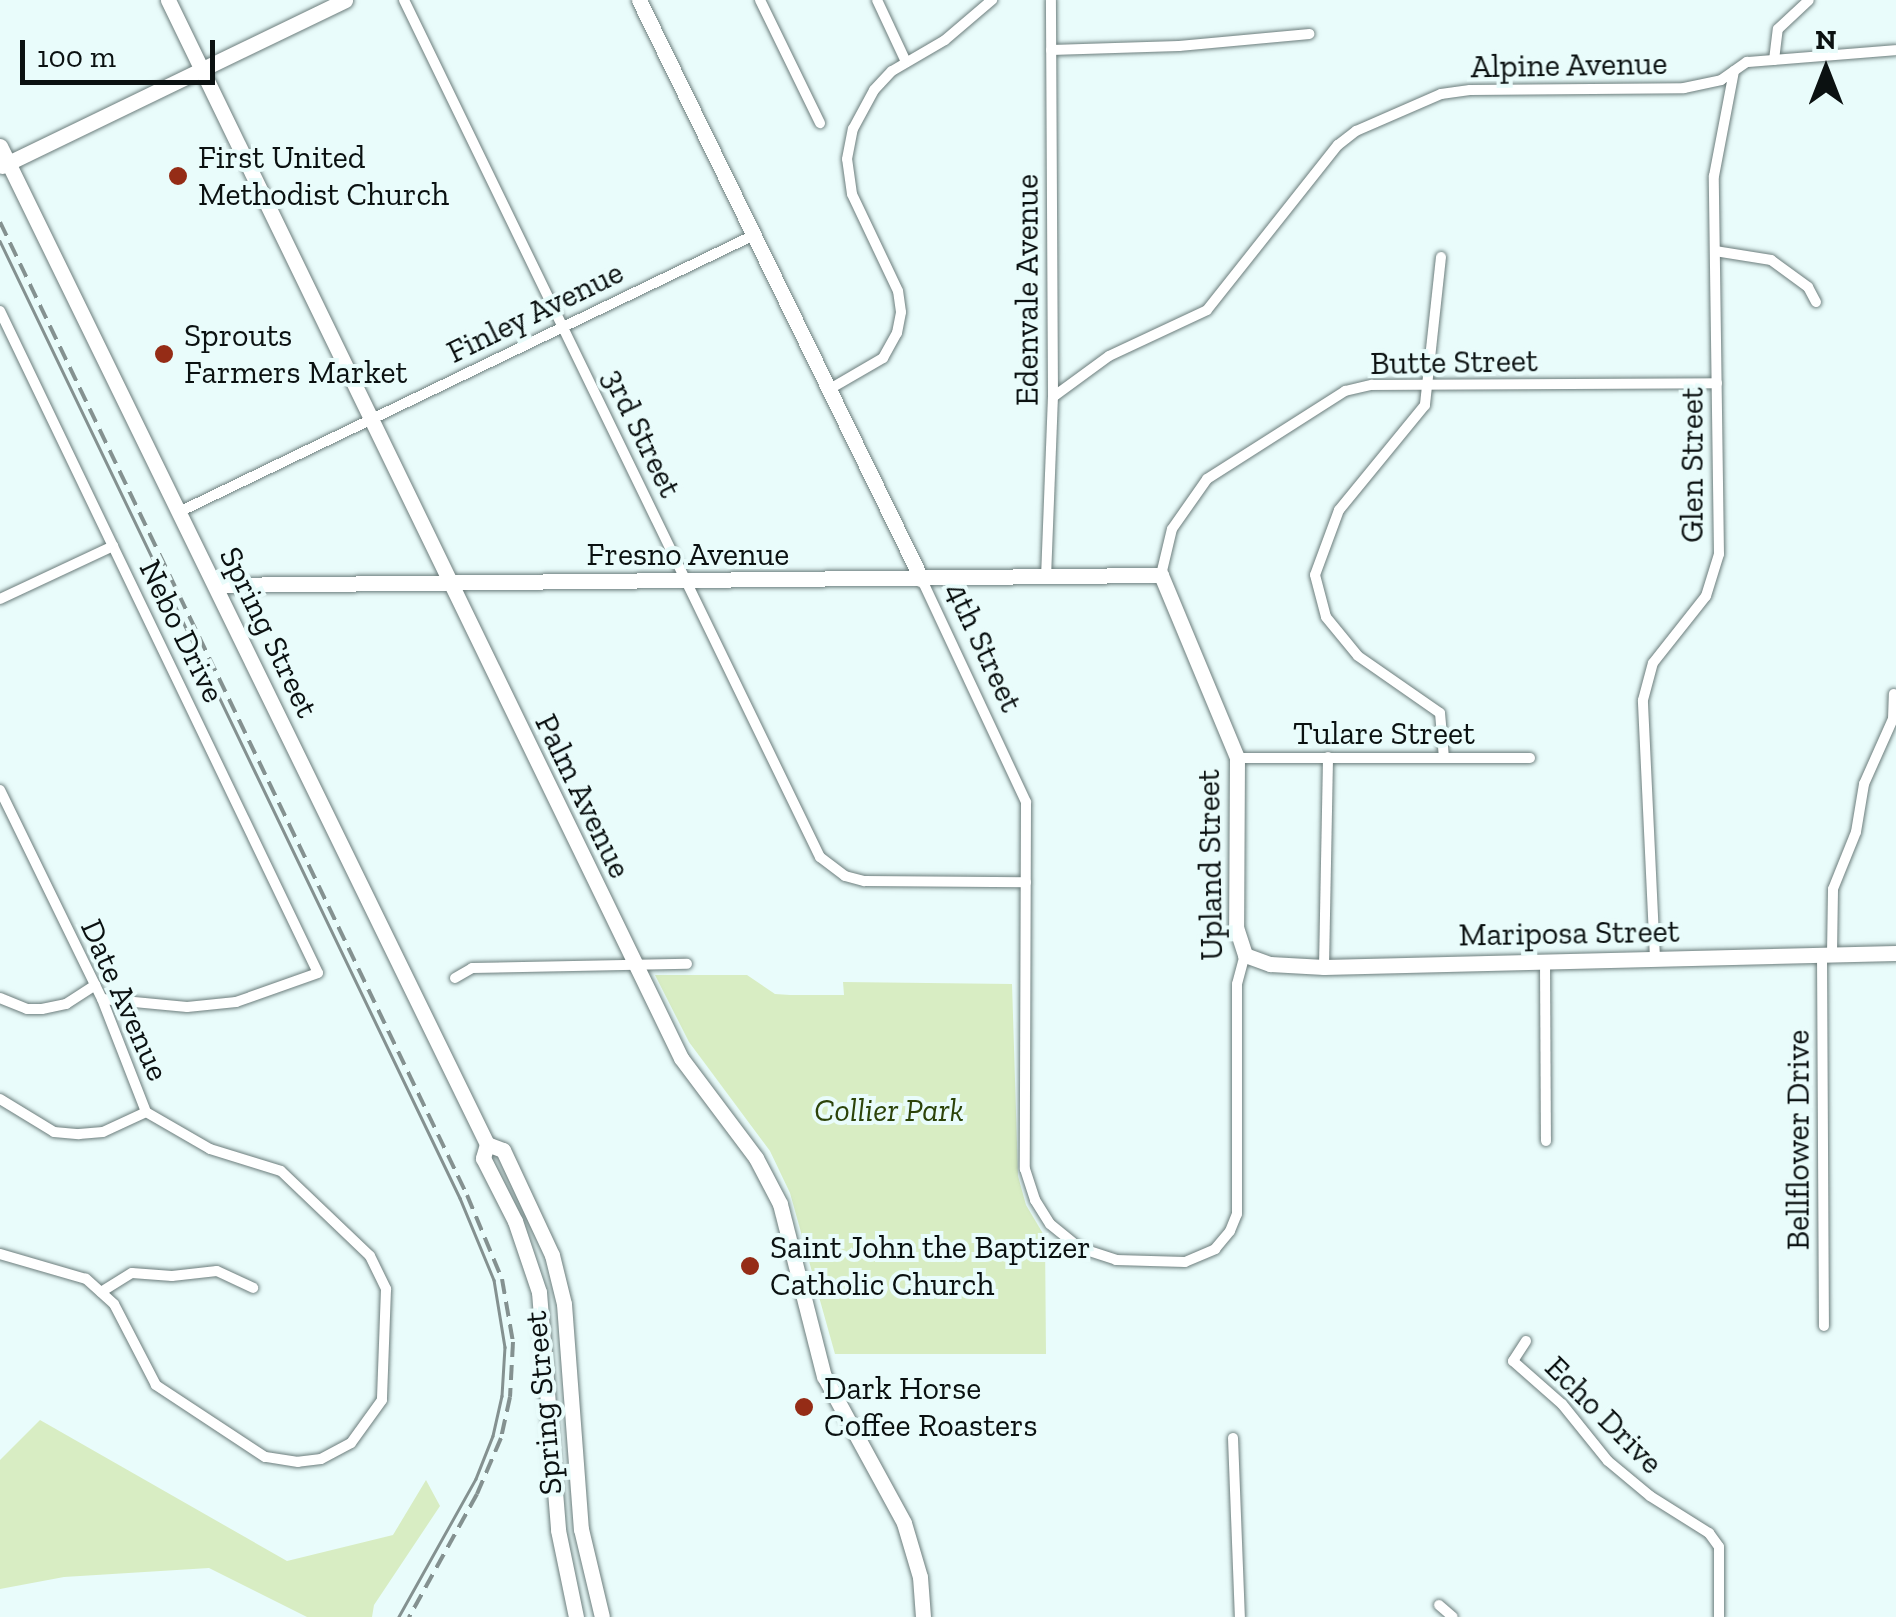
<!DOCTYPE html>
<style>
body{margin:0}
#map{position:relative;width:1896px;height:1617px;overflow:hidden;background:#e9fcfb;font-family:"Zilla Slab",serif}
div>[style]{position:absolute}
.green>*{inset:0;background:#d8edc3}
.roads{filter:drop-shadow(0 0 2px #6c7d7c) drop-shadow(0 0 2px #6c7d7c)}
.street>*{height:10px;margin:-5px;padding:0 5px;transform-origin:5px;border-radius:5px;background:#fff}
.secondary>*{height:15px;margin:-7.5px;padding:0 7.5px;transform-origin:7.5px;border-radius:7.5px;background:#fff}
.tram>*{height:2.5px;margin:-1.25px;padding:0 1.25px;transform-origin:1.25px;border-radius:1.25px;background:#849190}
.rail>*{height:4px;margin-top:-2px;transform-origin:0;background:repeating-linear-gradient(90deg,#849190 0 15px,transparent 0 23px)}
.dots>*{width:28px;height:28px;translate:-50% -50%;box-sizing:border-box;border:5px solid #e9fcfb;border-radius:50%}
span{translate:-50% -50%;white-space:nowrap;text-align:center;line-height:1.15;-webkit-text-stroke:8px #e9fcfb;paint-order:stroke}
.street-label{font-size:32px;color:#0b1111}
.poi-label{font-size:32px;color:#0b1111}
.left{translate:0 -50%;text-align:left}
.park-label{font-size:32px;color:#2c4309;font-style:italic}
.north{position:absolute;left:1776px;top:20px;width:100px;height:100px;-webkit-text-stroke:8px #e9fcfb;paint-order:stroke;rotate:0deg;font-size:28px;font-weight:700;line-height:40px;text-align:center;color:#0b1111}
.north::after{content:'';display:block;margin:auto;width:35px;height:45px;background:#0b1111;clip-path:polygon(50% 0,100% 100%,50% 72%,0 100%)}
.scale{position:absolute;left:20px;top:40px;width:195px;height:45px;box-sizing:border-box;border:5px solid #0b1111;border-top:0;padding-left:12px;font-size:30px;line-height:35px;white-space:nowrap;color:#0b1111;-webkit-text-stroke:8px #e9fcfb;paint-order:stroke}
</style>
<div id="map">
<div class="green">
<div style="clip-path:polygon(655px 975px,747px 975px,775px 994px,790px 995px,844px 995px,843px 982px,1012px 984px,1018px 1176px,1026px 1205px,1045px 1237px,1046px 1354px,835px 1354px,790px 1193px,770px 1151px,689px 1042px)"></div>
<div style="clip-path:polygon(40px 1420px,287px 1561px,393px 1535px,426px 1480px,440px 1506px,374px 1605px,372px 1617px,307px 1617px,209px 1568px,64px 1577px,0 1589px,0 1460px)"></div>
</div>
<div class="roads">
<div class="street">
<div style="left:404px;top:0;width:953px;rotate:64.11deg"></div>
<div style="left:820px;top:857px;width:31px;rotate:37deg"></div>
<div style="left:845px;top:876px;width:20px;rotate:15deg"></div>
<div style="left:864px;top:881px;width:162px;rotate:0.4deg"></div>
<div style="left:760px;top:0;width:137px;rotate:64deg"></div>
<div style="left:877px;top:0;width:68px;rotate:64.9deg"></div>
<div style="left:1051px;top:50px;width:128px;rotate:-1.8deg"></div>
<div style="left:1179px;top:46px;width:131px;rotate:-5.3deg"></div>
<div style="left:1774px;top:60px;width:31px;rotate:-83deg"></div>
<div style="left:1778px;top:29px;width:42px;rotate:-43.1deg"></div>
<div style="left:1715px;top:251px;width:57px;rotate:9.1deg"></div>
<div style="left:1771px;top:260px;width:46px;rotate:36.1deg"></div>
<div style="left:1808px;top:287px;width:17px;rotate:62deg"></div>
<div style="left:1441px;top:257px;width:149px;rotate:96.2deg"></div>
<div style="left:1425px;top:405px;width:136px;rotate:129.3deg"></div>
<div style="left:1339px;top:510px;width:69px;rotate:110.3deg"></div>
<div style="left:1315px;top:575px;width:43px;rotate:75.3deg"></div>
<div style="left:1326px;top:617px;width:50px;rotate:50.6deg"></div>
<div style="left:1358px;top:656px;width:100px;rotate:34.8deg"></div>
<div style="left:1440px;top:713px;width:45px;rotate:84.9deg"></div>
<div style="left:0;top:311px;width:734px;rotate:64.34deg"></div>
<div style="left:318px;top:973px;width:87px;rotate:160.5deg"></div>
<div style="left:236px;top:1002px;width:49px;rotate:174.2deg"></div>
<div style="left:187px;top:1007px;width:85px;rotate:-174.6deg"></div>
<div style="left:828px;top:390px;width:64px;rotate:-30.2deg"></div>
<div style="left:883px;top:358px;width:29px;rotate:-61deg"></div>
<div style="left:897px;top:333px;width:21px;rotate:-79deg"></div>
<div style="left:901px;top:312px;width:21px;rotate:-98deg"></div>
<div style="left:898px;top:291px;width:107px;rotate:-115.4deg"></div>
<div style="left:852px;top:194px;width:35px;rotate:-98deg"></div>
<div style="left:847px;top:159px;width:31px;rotate:-79deg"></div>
<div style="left:853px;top:129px;width:44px;rotate:-61.7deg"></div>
<div style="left:874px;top:90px;width:26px;rotate:-47deg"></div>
<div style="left:892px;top:71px;width:61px;rotate:-30.3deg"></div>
<div style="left:945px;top:40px;width:62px;rotate:-40.4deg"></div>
<div style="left:1053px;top:397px;width:69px;rotate:-36.2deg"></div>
<div style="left:1109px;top:356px;width:108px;rotate:-25.1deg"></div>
<div style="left:1207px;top:310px;width:211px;rotate:-51.6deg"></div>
<div style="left:1338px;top:145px;width:23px;rotate:-38deg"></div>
<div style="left:1356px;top:131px;width:93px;rotate:-23.5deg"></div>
<div style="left:1441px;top:94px;width:29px;rotate:-8deg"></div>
<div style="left:1470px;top:90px;width:214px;rotate:-0.5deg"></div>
<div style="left:1684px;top:88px;width:38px;rotate:-12deg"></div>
<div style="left:1721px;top:80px;width:32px;rotate:-35deg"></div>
<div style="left:1747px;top:62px;width:149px;rotate:-4.6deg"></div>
<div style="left:179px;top:512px;width:636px;rotate:-25.72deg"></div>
<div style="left:1161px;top:575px;width:47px;rotate:-76.6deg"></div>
<div style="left:1172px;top:529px;width:61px;rotate:-55deg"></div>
<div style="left:1207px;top:479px;width:164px;rotate:-32.5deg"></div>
<div style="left:1345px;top:391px;width:28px;rotate:-13deg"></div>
<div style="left:1372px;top:385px;width:345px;rotate:-0.3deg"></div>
<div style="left:1046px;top:578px;width:181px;rotate:-87.8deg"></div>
<div style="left:1053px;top:397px;width:397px;rotate:-90.3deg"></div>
<div style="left:922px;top:580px;width:245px;rotate:64.9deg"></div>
<div style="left:1026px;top:802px;width:367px;rotate:90.2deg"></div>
<div style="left:1025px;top:1169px;width:33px;rotate:72deg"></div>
<div style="left:1035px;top:1200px;width:28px;rotate:58deg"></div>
<div style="left:1050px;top:1224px;width:38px;rotate:39deg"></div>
<div style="left:1080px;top:1248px;width:38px;rotate:18deg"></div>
<div style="left:1116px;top:1260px;width:69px;rotate:1.7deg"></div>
<div style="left:1185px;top:1262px;width:33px;rotate:-23deg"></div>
<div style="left:1215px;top:1249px;width:23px;rotate:-50deg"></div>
<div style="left:1230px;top:1231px;width:18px;rotate:-68deg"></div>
<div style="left:1237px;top:1214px;width:230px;rotate:-90deg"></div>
<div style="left:1237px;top:984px;width:30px;rotate:-75deg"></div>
<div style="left:0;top:599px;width:125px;rotate:-25.1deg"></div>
<div style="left:1237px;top:758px;width:293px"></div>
<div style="left:0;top:790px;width:233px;rotate:64deg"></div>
<div style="left:102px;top:999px;width:121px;rotate:68.7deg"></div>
<div style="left:146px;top:1112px;width:74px;rotate:30deg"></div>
<div style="left:210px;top:1149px;width:74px;rotate:17.2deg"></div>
<div style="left:281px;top:1171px;width:123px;rotate:43.7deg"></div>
<div style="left:370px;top:1256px;width:37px;rotate:64deg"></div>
<div style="left:386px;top:1289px;width:111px;rotate:92.1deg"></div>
<div style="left:382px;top:1400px;width:53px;rotate:125.8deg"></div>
<div style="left:351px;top:1443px;width:34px;rotate:152deg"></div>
<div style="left:321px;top:1459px;width:23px;rotate:173deg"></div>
<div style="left:298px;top:1462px;width:33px;rotate:-171deg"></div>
<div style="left:265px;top:1457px;width:131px;rotate:-146.6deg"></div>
<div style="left:156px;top:1385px;width:91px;rotate:-117.4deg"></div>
<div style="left:114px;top:1304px;width:38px;rotate:-138deg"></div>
<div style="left:86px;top:1279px;width:90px;rotate:-163.8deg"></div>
<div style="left:1822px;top:954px;width:372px;rotate:89.7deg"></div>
<div style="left:1832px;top:954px;width:65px;rotate:-89.1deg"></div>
<div style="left:1833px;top:889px;width:61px;rotate:-68deg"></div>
<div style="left:1856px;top:832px;width:49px;rotate:-80.5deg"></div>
<div style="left:1864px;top:784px;width:71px;rotate:-66deg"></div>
<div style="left:1893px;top:719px;width:25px;rotate:-88deg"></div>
<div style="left:1655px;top:958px;width:258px;rotate:-92.7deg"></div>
<div style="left:1643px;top:700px;width:38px;rotate:-75deg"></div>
<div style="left:1653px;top:663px;width:85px;rotate:-51.7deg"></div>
<div style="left:1706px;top:596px;width:44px;rotate:-72.8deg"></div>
<div style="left:1719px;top:554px;width:378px;rotate:-90.8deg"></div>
<div style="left:1714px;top:176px;width:107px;rotate:-79.2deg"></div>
<div style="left:1545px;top:961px;width:180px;rotate:89.7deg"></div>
<div style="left:1324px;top:967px;width:210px;rotate:-88.9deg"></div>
<div style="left:455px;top:978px;width:20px;rotate:-30deg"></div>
<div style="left:472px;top:968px;width:215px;rotate:-1.1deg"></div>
<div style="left:0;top:998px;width:29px;rotate:22deg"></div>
<div style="left:27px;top:1009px;width:15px"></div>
<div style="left:42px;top:1009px;width:25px;rotate:-12deg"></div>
<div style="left:66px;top:1004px;width:35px;rotate:-33deg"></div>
<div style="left:0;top:1099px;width:63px;rotate:31.4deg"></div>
<div style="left:54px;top:1132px;width:25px;rotate:5deg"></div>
<div style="left:79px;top:1134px;width:24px;rotate:-5deg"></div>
<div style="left:103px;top:1132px;width:47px;rotate:-24.9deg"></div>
<div style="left:101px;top:1292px;width:36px;rotate:-32deg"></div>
<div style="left:132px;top:1273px;width:40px;rotate:4.3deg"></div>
<div style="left:172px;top:1276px;width:45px;rotate:-6.3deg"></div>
<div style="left:217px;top:1271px;width:40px;rotate:25deg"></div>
<div style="left:1526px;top:1341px;width:24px;rotate:123deg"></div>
<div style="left:1513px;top:1361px;width:65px;rotate:41.3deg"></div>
<div style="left:1562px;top:1404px;width:73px;rotate:51.1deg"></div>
<div style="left:1608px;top:1461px;width:55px;rotate:39.8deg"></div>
<div style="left:1650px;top:1496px;width:70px;rotate:32.1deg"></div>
<div style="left:1709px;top:1533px;width:17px;rotate:54deg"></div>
<div style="left:1719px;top:1547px;width:70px;rotate:90deg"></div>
<div style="left:1233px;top:1438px;width:179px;rotate:87.8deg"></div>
<div style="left:1439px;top:1605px;width:18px;rotate:41deg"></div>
</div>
<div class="secondary">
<div style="left:168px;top:0;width:1176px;rotate:64.13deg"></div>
<div style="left:681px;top:1058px;width:125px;rotate:53.1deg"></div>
<div style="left:756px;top:1158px;width:52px;rotate:62.4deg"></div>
<div style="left:780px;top:1204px;width:178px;rotate:75.7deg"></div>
<div style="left:824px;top:1376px;width:167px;rotate:61.4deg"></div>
<div style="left:904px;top:1523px;width:56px;rotate:73.5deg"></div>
<div style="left:920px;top:1577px;width:40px;rotate:85.7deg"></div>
<div style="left:639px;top:0;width:645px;rotate:63.99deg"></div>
<div style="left:0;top:146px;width:1110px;rotate:63.99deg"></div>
<div style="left:487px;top:1144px;width:17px;rotate:21deg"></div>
<div style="left:503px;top:1150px;width:116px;rotate:65deg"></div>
<div style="left:552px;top:1255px;width:50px;rotate:76.2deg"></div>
<div style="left:564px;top:1304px;width:226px;rotate:85.7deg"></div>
<div style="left:581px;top:1529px;width:90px;rotate:76.6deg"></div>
<div style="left:2px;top:166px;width:381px;rotate:-25.8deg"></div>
<div style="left:215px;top:585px;width:946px;rotate:-0.61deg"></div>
<div style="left:1161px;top:575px;width:198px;rotate:67.4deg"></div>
<div style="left:1237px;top:758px;width:169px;rotate:90.3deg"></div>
<div style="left:1236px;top:927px;width:29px;rotate:72deg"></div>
<div style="left:1245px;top:955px;width:27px;rotate:20deg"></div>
<div style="left:1270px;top:964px;width:54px;rotate:3.2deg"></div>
<div style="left:1324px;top:967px;width:572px;rotate:-1.4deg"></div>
<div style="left:487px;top:1144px;width:15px;rotate:106deg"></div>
<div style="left:483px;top:1158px;width:71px;rotate:63.1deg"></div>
<div style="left:515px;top:1221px;width:75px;rotate:71.3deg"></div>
<div style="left:539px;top:1292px;width:239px;rotate:85.4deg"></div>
<div style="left:558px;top:1530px;width:89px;rotate:78.3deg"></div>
</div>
</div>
<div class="tram">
<div style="left:0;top:241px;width:1062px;rotate:64.33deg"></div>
<div style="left:460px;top:1198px;width:89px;rotate:67.5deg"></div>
<div style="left:494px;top:1280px;width:68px;rotate:80.7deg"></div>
<div style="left:505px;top:1347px;width:49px;rotate:93.5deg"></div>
<div style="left:502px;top:1396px;width:41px;rotate:102.7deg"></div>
<div style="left:493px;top:1436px;width:46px;rotate:111.6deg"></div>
<div style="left:476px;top:1479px;width:158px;rotate:119.2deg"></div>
</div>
<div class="rail">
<div style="left:0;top:222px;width:1079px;rotate:64.36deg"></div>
<div style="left:467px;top:1195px;width:91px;rotate:67.4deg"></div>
<div style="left:502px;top:1279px;width:64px;rotate:80.1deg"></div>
<div style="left:513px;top:1342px;width:55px;rotate:93.1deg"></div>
<div style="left:510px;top:1397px;width:42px;rotate:102.4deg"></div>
<div style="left:501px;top:1438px;width:61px;rotate:113.2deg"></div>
<div style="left:477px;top:1494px;width:141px;rotate:118.9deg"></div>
</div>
<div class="dots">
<div style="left:178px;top:176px;background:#952c16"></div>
<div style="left:164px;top:354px;background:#952c16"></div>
<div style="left:750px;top:1266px;background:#952c16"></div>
<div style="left:804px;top:1407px;background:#952c16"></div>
</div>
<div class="street-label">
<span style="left:1569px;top:65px;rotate:-1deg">Alpine Avenue</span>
<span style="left:1027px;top:290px;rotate:-90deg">Edenvale Avenue</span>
<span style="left:535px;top:312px;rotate:-26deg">Finley Avenue</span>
<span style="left:1454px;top:362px;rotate:-1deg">Butte Street</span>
<span style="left:642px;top:433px;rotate:64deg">3rd Street</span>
<span style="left:1692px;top:465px;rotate:-90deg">Glen Street</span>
<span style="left:688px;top:554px">Fresno Avenue</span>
<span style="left:182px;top:631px;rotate:64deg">Nebo Drive</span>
<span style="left:269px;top:632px;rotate:64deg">Spring Street</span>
<span style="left:984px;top:647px;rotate:65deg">4th Street</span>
<span style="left:1384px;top:733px">Tulare Street</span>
<span style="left:583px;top:796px;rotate:64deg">Palm Avenue</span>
<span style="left:1210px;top:865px;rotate:-91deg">Upland Street</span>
<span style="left:1569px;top:933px;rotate:-1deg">Mariposa Street</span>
<span style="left:125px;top:1000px;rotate:66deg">Date Avenue</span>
<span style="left:1798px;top:1140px;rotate:-90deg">Bellflower Drive</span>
<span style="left:543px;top:1403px;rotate:-95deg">Spring Street</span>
<span style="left:1604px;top:1415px;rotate:45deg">Echo Drive</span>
</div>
<div class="poi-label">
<span class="left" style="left:198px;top:176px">First United<br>Methodist Church</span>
<span class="left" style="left:184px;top:354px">Sprouts<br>Farmers Market</span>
<span class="left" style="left:770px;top:1266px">Saint John the Baptizer<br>Catholic Church</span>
<span class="left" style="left:824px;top:1407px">Dark Horse<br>Coffee Roasters</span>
</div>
<div class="park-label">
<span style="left:889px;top:1110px">Collier Park</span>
</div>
<div class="north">N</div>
<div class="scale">100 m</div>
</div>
